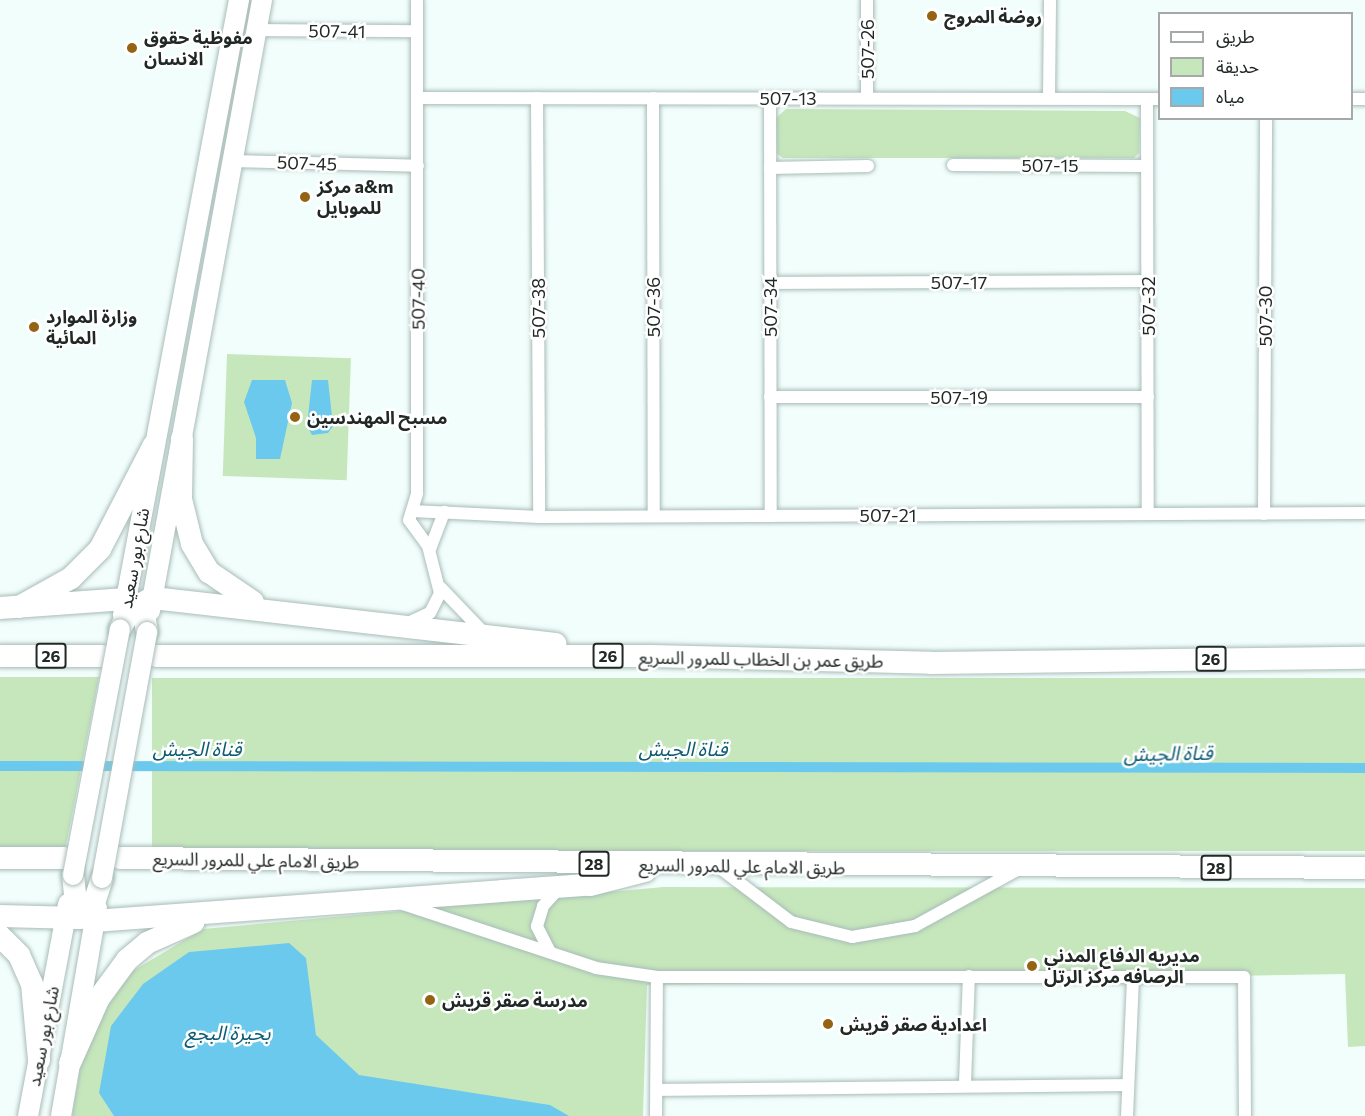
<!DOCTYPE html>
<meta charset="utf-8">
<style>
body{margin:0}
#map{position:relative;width:1365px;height:1116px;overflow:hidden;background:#f2fefc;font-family:Commissioner,"Noto Sans Arabic",sans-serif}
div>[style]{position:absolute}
.green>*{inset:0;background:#c6e7bc;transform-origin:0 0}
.water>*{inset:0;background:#6cc9ee}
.canal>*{height:10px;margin:-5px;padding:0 5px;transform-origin:5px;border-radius:5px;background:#6cc9ee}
.highway-tunnel>*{height:22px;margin-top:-11px;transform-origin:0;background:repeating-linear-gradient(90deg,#c8d3d1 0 22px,transparent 0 33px)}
.roads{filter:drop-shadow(0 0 2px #a8bcb8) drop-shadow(0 0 2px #a8bcb8)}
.street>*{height:12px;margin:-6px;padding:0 6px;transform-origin:6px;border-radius:6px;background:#fff}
.primary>*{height:20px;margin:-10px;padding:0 10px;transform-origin:10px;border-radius:10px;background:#fff}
.highway>*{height:22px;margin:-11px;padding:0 11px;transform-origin:11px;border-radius:11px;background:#fff}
.bridges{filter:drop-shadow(0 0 2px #a8bcb8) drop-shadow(0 0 2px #a8bcb8)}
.primary-bridge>*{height:20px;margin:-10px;padding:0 10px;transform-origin:10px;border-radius:10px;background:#fff}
.dots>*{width:16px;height:16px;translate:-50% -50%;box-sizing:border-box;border:3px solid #fff;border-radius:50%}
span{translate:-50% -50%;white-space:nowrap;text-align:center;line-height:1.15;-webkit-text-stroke:5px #fff;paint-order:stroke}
.shield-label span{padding:2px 4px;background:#fff;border:2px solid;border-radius:4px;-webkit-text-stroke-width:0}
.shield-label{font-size:16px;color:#212927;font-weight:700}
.poi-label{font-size:18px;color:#212927;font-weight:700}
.left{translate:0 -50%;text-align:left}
.street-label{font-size:18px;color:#212927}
.water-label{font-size:20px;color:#0d5b74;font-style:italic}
.legend{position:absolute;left:1158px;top:12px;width:195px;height:108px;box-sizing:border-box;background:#fff;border:2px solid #a6a9a9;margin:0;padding:8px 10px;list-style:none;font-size:18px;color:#212927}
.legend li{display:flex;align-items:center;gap:12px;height:30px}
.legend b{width:30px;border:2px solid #a6a9a9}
</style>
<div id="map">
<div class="green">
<div style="clip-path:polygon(786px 109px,1125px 111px,1140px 118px,1139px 153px,1134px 158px,783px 158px,777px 154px,776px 118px)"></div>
<div style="left:227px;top:354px;width:124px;height:122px;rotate:2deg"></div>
<div style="clip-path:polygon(0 677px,99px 677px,65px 851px,0 851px)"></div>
<div style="left:1365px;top:678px;width:173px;height:1213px;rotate:90deg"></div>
<div style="clip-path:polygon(663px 887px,1365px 888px,1365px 1046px,1348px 1047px,1345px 974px,647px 985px,643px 1116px,72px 1116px,85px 1039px,131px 972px,203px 929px)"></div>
</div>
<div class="water">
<div style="clip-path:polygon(252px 380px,285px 380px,292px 403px,280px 459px,256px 459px,256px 438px,244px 402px)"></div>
<div style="clip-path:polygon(312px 380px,328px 380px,333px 426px,328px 433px,312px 435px,307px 426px)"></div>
<div style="clip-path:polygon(289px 943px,306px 958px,316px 1035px,359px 1075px,550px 1105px,569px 1116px,114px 1116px,99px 1093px,111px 1026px,143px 984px,189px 952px)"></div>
</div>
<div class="canal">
<div style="left:0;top:766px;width:1365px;rotate:0.08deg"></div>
</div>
<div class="highway-tunnel">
<div style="left:64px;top:858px;width:56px"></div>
</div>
<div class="roads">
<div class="street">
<div style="left:256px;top:30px;width:161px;rotate:0.4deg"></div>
<div style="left:417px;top:98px;width:743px;rotate:0.08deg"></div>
<div style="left:537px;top:98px;width:419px;rotate:89.7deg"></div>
<div style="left:653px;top:98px;width:418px;rotate:89.9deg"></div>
<div style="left:770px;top:98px;width:418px;rotate:89.9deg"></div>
<div style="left:867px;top:98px;width:98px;rotate:-90deg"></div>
<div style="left:1049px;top:98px;width:98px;rotate:-89.4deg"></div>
<div style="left:1147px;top:99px;width:415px;rotate:89.9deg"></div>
<div style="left:1352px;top:99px;width:13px"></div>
<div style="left:232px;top:161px;width:186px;rotate:1.5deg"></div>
<div style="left:953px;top:165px;width:194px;rotate:0.3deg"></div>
<div style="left:770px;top:168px;width:98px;rotate:-1.2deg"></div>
<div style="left:770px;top:283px;width:377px;rotate:-0.3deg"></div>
<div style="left:770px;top:397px;width:378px"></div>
<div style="left:412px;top:511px;width:127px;rotate:2.7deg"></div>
<div style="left:539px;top:517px;width:826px;rotate:-0.28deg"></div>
<div style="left:1264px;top:514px;width:396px;rotate:-89.7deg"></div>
<div style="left:430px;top:549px;width:40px;rotate:-69deg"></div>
<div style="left:440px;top:587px;width:65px;rotate:46.2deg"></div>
<div style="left:406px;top:624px;width:26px;rotate:-25deg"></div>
<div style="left:430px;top:613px;width:22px;rotate:-63deg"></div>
<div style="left:440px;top:593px;width:49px;rotate:-104.3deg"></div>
<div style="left:428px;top:546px;width:32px;rotate:-126deg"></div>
<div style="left:409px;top:520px;width:28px;rotate:-73deg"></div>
<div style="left:417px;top:493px;width:493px;rotate:-90deg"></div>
<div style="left:716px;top:865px;width:94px;rotate:37.2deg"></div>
<div style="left:791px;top:922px;width:63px;rotate:13.8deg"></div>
<div style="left:852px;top:937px;width:64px;rotate:-9.9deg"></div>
<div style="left:915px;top:926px;width:119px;rotate:-28.7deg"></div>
<div style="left:403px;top:904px;width:203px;rotate:18.3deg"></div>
<div style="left:596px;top:968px;width:62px;rotate:8.4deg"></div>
<div style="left:657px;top:977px;width:587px"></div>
<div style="left:1244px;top:977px;width:139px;rotate:89.6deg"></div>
<div style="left:550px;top:952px;width:29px;rotate:-117deg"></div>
<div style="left:537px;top:926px;width:21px;rotate:-73deg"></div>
<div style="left:543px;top:906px;width:24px;rotate:-48deg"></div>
<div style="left:965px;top:1083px;width:107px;rotate:-87.9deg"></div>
<div style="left:658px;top:1090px;width:469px;rotate:-0.6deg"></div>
<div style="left:656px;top:1116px;width:139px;rotate:-89.6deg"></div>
<div style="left:1127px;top:1116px;width:139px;rotate:-87.5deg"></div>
</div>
<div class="primary">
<div style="left:150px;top:611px;width:621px;rotate:-79.61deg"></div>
<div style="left:123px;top:615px;width:626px;rotate:-79.32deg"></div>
<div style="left:28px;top:1116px;width:216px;rotate:-79.3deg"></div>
<div style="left:61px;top:1116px;width:211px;rotate:-80.2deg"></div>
</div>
<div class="highway">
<div style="left:182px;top:439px;width:60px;rotate:91deg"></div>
<div style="left:181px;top:499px;width:46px;rotate:76.3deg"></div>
<div style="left:192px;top:544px;width:33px;rotate:59deg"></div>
<div style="left:209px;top:572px;width:53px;rotate:34.3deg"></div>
<div style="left:19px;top:607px;width:60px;rotate:-29.1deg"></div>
<div style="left:71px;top:578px;width:41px;rotate:-45deg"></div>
<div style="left:100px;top:549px;width:117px;rotate:-62.6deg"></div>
<div style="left:0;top:608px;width:126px;rotate:-4.1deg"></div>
<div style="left:126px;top:599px;width:20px;rotate:30deg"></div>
<div style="left:143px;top:609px;width:23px;rotate:80deg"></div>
<div style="left:120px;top:629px;width:23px;rotate:-61deg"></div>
<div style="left:131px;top:609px;width:25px;rotate:-27deg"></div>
<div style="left:153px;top:598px;width:405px;rotate:6.5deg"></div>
<div style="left:0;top:656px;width:102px"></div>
<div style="left:157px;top:656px;width:494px"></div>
<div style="left:651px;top:656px;width:280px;rotate:1.4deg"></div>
<div style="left:931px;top:663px;width:434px;rotate:-0.7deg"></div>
<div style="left:0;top:858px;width:64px"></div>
<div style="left:120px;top:858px;width:1245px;rotate:0.46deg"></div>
<div style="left:73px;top:875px;width:30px;rotate:84deg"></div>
<div style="left:76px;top:905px;width:13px;rotate:63deg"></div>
<div style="left:82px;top:917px;width:13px;rotate:18deg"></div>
<div style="left:94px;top:921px;width:497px;rotate:-4.2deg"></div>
<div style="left:590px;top:885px;width:57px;rotate:-14.3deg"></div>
<div style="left:0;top:916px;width:79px;rotate:1.5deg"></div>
<div style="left:79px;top:918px;width:21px;rotate:-45deg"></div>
<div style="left:94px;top:903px;width:26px;rotate:-72deg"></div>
<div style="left:0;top:936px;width:27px;rotate:45deg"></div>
<div style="left:19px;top:955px;width:32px;rotate:66deg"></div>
<div style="left:32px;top:984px;width:76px;rotate:84.7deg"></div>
<div style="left:70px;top:1063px;width:71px;rotate:-66deg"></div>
<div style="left:99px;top:998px;width:47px;rotate:-53.6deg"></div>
<div style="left:127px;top:960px;width:26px;rotate:-40deg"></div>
<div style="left:147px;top:943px;width:51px;rotate:-24.1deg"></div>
</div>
</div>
<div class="bridges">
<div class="primary-bridge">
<div style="left:73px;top:875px;width:250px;rotate:-79.2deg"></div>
<div style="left:102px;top:878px;width:250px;rotate:-79.6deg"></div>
</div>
</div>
<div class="dots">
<div style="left:932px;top:16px;background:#956314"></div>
<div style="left:132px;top:48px;background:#956314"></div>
<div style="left:305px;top:197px;background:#956314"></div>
<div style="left:34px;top:327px;background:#956314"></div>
<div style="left:295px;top:417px;background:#956314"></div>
<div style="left:1032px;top:966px;background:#956314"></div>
<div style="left:430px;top:1000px;background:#956314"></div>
<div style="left:828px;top:1024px;background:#956314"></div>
</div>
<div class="shield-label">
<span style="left:51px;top:656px">26</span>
<span style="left:608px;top:656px">26</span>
<span style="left:1211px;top:659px">26</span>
<span style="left:594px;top:864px">28</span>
<span style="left:1216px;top:868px">28</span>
</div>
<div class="poi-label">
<span class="left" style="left:944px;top:16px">روضة المروج</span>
<span class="left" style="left:144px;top:48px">مفوظية حقوق<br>الانسان</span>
<span class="left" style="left:317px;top:197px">مركز a&amp;m<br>للموبايل</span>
<span class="left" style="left:46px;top:327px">وزارة الموارد<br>المائية</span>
<span class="left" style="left:307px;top:417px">مسبح المهندسين</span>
<span class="left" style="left:1044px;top:966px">مديريه الدفاع المدني<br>الرصافه مركز الرتل</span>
<span class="left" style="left:442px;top:1000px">مدرسة صقر قريش</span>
<span class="left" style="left:840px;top:1024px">اعدادية صقر قريش</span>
</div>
<div class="street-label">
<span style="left:337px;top:31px;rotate:1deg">507-41</span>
<span style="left:867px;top:49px;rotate:-90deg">507-26</span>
<span style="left:788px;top:98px">507-13</span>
<span style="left:307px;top:163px;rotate:2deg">507-45</span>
<span style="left:1050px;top:165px">507-15</span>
<span style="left:959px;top:282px">507-17</span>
<span style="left:418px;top:299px;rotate:-90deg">507-40</span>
<span style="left:1148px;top:306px;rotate:-90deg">507-32</span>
<span style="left:653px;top:307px;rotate:-90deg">507-36</span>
<span style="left:770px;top:307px;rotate:-90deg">507-34</span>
<span style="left:538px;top:308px;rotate:-90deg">507-38</span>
<span style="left:1265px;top:316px;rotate:-90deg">507-30</span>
<span style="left:959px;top:397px">507-19</span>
<span style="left:888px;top:515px">507-21</span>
<span style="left:134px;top:558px;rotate:-80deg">شارع بور سعيد</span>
<span style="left:761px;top:659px;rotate:1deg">طريق عمر بن الخطاب للمرور السريع</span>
<span style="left:256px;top:860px;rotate:1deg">طريق الامام علي للمرور السريع</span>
<span style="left:742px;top:866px;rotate:1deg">طريق الامام علي للمرور السريع</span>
<span style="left:43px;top:1036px;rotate:-79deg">شارع بور سعيد</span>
</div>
<div class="water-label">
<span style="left:197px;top:748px">قناة الجيش</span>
<span style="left:683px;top:748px">قناة الجيش</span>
<span style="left:1168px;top:753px;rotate:-1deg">قناة الجيش</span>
<span style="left:228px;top:1032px">بحيرة البجع</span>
</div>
<ul class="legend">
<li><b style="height:8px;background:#fff"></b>طريق</li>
<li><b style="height:16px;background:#c6e7bc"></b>حديقة</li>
<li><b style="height:16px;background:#6cc9ee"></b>مياه</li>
</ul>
</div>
